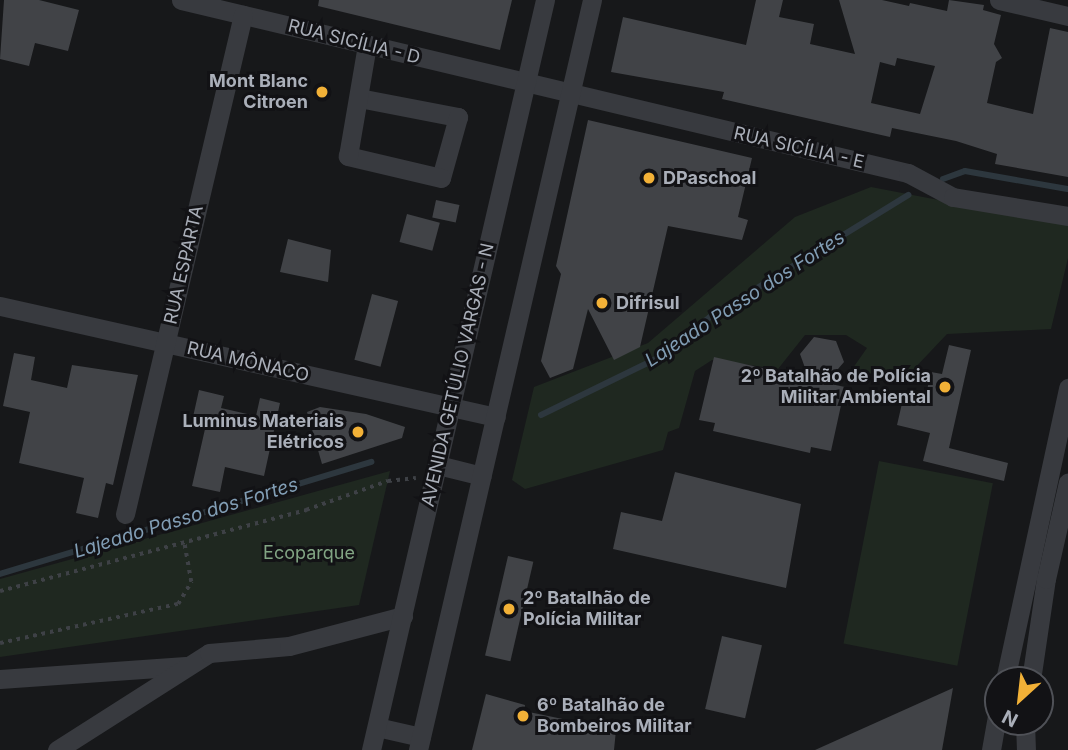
<!DOCTYPE html>
<meta charset="utf-8">
<style>
body{margin:0}
#map{position:relative;width:1068px;height:750px;overflow:hidden;background:#17181a;font-family:Inter,sans-serif}
div>[style]{position:absolute}
.green>*{inset:0;background:#1f2820;transform-origin:0 0}
.stream>*{height:6px;margin:-3px;padding:0 3px;transform-origin:3px;border-radius:3px;background:#2d373e}
.building>*{inset:0;background:#414347;transform-origin:0 0}
.path>*{height:3.5px;margin-top:-1.75px;transform-origin:0;background:repeating-linear-gradient(90deg,#3e4146 0 3.5px,transparent 0 8.5px)}
.minor>*{height:19px;margin:-9.5px;padding:0 9.5px;transform-origin:9.5px;border-radius:9.5px;background:#383a3f}
.dots>*{width:19px;height:19px;translate:-50% -50%;box-sizing:border-box;border:4px solid #121215;border-radius:50%}
span{translate:-50% -50%;white-space:nowrap;text-align:center;line-height:1.15;-webkit-text-stroke:6px #121215;paint-order:stroke}
.street-label{font-size:18px;color:#aaafb9}
.poi-label{font-size:18px;color:#aaafb9;font-weight:700}
.right{translate:-100% -50%;text-align:right}
.left{translate:0 -50%;text-align:left}
.park-label{font-size:18px;color:#81a483}
.water-label{font-size:19px;color:#819db4;font-style:italic}
.north{position:absolute;left:984px;top:666px;width:70px;height:70px;box-sizing:border-box;background:#121215;border:2px solid #4f5157;border-radius:50%;rotate:207deg;font-size:19px;font-weight:700;line-height:28px;text-align:center;color:#aaafb9}
.north::after{content:'';display:block;margin:auto;width:24px;height:32px;background:#f2b137;clip-path:polygon(50% 0,100% 100%,50% 72%,0 100%)}
</style>
<div id="map">
<div class="green">
<div style="clip-path:polygon(871px 187px,1068px 225px,1068px 258px,1051px 329px,947px 334px,912px 371px,848px 375px,867px 348px,846px 335px,805px 335px,778px 369px,712px 360px,695px 371px,679px 428px,668px 432px,663px 450px,525px 489px,512px 480px,534px 387px,648px 343px,795px 217px)"></div>
<div style="left:879px;top:461px;width:116px;height:186px;rotate:11deg"></div>
<div style="clip-path:polygon(390px 471px,359px 605px,0 657px,0 579px)"></div>
</div>
<div class="stream">
<div style="left:943px;top:179px;width:23px;rotate:-20deg"></div>
<div style="left:965px;top:171px;width:104px;rotate:10deg"></div>
<div style="left:541px;top:415px;width:135px;rotate:-26deg"></div>
<div style="left:662px;top:356px;width:62px;rotate:-39.1deg"></div>
<div style="left:710px;top:317px;width:233px;rotate:-31.6deg"></div>
<div style="left:0;top:574px;width:388px;rotate:-16.8deg"></div>
</div>
<div class="building">
<div style="clip-path:polygon(4px 0,39px 0,79px 10px,68px 51px,35px 43px,29px 66px,0 59px)"></div>
<div style="clip-path:polygon(319px 0,512px 0,500px 50px,318px 6px)"></div>
<div style="clip-path:polygon(evenodd,756px 0,783px 0,779px 17px,814px 24px,810px 44px,855px 54px,839px 0,882px 0,909px 6px,910px 3px,947px 11px,949px 0,984px 5px,983px 10px,1001px 15px,994px 44px,1002px 58px,996px 62px,987px 103px,1033px 114px,1050px 28px,1068px 32px,1068px 177px,995px 164px,997px 154px,956px 141px,892px 128px,890px 137px,722px 99px,724px 92px,611px 72px,623px 17px,746px 45px,756px 0,897px 58px,935px 66px,920px 114px,871px 103px,880px 62px,895px 66px,897px 58px)"></div>
<div style="clip-path:polygon(588px 120px,752px 158px,738px 217px,748px 220px,742px 240px,668px 226px,640px 347px,614px 360px,588px 309px,573px 369px,550px 378px,541px 361px,561px 274px,556px 266px)"></div>
<div style="left:436px;top:200px;width:24px;height:18px;rotate:12deg"></div>
<div style="left:407px;top:214px;width:34px;height:29px;rotate:15deg"></div>
<div style="clip-path:polygon(288px 239px,331px 250px,328px 282px,280px 272px)"></div>
<div style="left:372px;top:294px;width:27px;height:68px;rotate:15deg"></div>
<div style="clip-path:polygon(814px 337px,836px 341px,844px 362px,826px 383px,845px 387px,831px 451px,811px 447px,810px 453px,713px 431px,715px 423px,699px 420px,714px 357px,809px 379px,800px 354px)"></div>
<div style="clip-path:polygon(949px 345px,971px 350px,949px 448px,1008px 463px,1004px 481px,923px 461px,930px 433px,897px 425px,903px 399px,924px 404px,931px 372px,942px 374px)"></div>
<div style="clip-path:polygon(14px 353px,35px 357px,31px 380px,67px 388px,72px 365px,138px 375px,113px 485px,106px 483px,98px 518px,76px 513px,84px 478px,19px 463px,30px 412px,3px 406px)"></div>
<div style="clip-path:polygon(199px 390px,224px 396px,221px 408px,256px 416px,260px 398px,280px 403px,264px 476px,225px 467px,220px 492px,192px 486px,205px 429px,191px 426px)"></div>
<div style="clip-path:polygon(320px 407px,366px 414px,405px 427px,402px 438px,322px 464px,307px 412px)"></div>
<div style="clip-path:polygon(675px 472px,801px 504px,786px 588px,613px 549px,621px 512px,662px 521px)"></div>
<div style="left:508px;top:556px;width:26px;height:102px;rotate:13deg"></div>
<div style="left:722px;top:636px;width:41px;height:75px;rotate:13deg"></div>
<div style="clip-path:polygon(953px 688px,942px 750px,815px 750px)"></div>
<div style="clip-path:polygon(486px 694px,525px 705px,524px 711px,616px 730px,614px 750px,472px 750px)"></div>
</div>
<div class="path">
<div style="left:0;top:591px;width:317px;rotate:-14.8deg"></div>
<div style="left:306px;top:510px;width:87px;rotate:-19.5deg"></div>
<div style="left:388px;top:481px;width:28px;rotate:-6deg"></div>
<div style="left:0;top:643px;width:182px;rotate:-12.4deg"></div>
<div style="left:178px;top:604px;width:26px;rotate:-59deg"></div>
<div style="left:191px;top:582px;width:40px;rotate:-100deg"></div>
</div>
<div class="minor">
<div style="left:181px;top:0;width:747px;rotate:13.39deg"></div>
<div style="left:908px;top:173px;width:51px;rotate:28.1deg"></div>
<div style="left:953px;top:197px;width:117px;rotate:9.4deg"></div>
<div style="left:999px;top:0;width:71px;rotate:13.1deg"></div>
<div style="left:359px;top:98px;width:101px;rotate:10.9deg"></div>
<div style="left:458px;top:117px;width:63px;rotate:105.6deg"></div>
<div style="left:441px;top:178px;width:96px;rotate:-166.7deg"></div>
<div style="left:348px;top:156px;width:113px;rotate:-80.3deg"></div>
<div style="left:0;top:306px;width:508px;rotate:12.61deg"></div>
<div style="left:438px;top:465px;width:45px;rotate:14deg"></div>
<div style="left:125px;top:514px;width:513px;rotate:-76.7deg"></div>
<div style="left:0;top:679px;width:186px;rotate:-4deg"></div>
<div style="left:1005px;top:680px;width:299px;rotate:-77.8deg"></div>
<div style="left:1031px;top:680px;width:102px;rotate:-81.6deg"></div>
<div style="left:1046px;top:579px;width:99px;rotate:-77.2deg"></div>
<div style="left:1025px;top:722px;width:28px;rotate:88deg"></div>
<div style="left:377px;top:727px;width:45px;rotate:12.8deg"></div>
<div style="left:57px;top:750px;width:180px;rotate:-32.5deg"></div>
<div style="left:209px;top:653px;width:80px;rotate:-5deg"></div>
<div style="left:289px;top:646px;width:118px;rotate:-14.7deg"></div>
<div style="left:371px;top:750px;width:770px;rotate:-76.94deg"></div>
<div style="left:418px;top:750px;width:770px;rotate:-76.94deg"></div>
<div style="left:991px;top:750px;width:39px;rotate:-80deg"></div>
</div>
<div class="dots">
<div style="left:322px;top:92px;background:#f2b137"></div>
<div style="left:649px;top:178px;background:#f2b137"></div>
<div style="left:602px;top:303px;background:#f2b137"></div>
<div style="left:945px;top:387px;background:#f2b137"></div>
<div style="left:358px;top:432px;background:#f2b137"></div>
<div style="left:509px;top:609px;background:#f2b137"></div>
<div style="left:523px;top:716px;background:#f2b137"></div>
</div>
<div class="street-label">
<span style="left:354px;top:42px;rotate:14deg">RUA SICÍLIA - D</span>
<span style="left:799px;top:148px;rotate:13deg">RUA SICÍLIA - E</span>
<span style="left:184px;top:265px;rotate:-77deg">RUA ESPARTA</span>
<span style="left:248px;top:362px;rotate:13deg">RUA MÔNACO</span>
<span style="left:458px;top:375px;rotate:-77deg">AVENIDA GETÚLIO VARGAS - N</span>
</div>
<div class="poi-label">
<span class="right" style="left:308px;top:92px">Mont Blanc<br>Citroen</span>
<span class="left" style="left:663px;top:178px">DPaschoal</span>
<span class="left" style="left:616px;top:303px">Difrisul</span>
<span class="right" style="left:931px;top:387px">2º Batalhão de Polícia<br>Militar Ambiental</span>
<span class="right" style="left:344px;top:432px">Luminus Materiais<br>Elétricos</span>
<span class="left" style="left:523px;top:609px">2º Batalhão de<br>Polícia Militar</span>
<span class="left" style="left:537px;top:716px">6º Batalhão de<br>Bombeiros Militar</span>
</div>
<div class="park-label">
<span style="left:309px;top:553px">Ecoparque</span>
</div>
<div class="water-label">
<span style="left:745px;top:299px;rotate:-33deg">Lajeado Passo dos Fortes</span>
<span style="left:186px;top:518px;rotate:-17deg">Lajeado Passo dos Fortes</span>
</div>
<div class="north">N</div>
</div>
